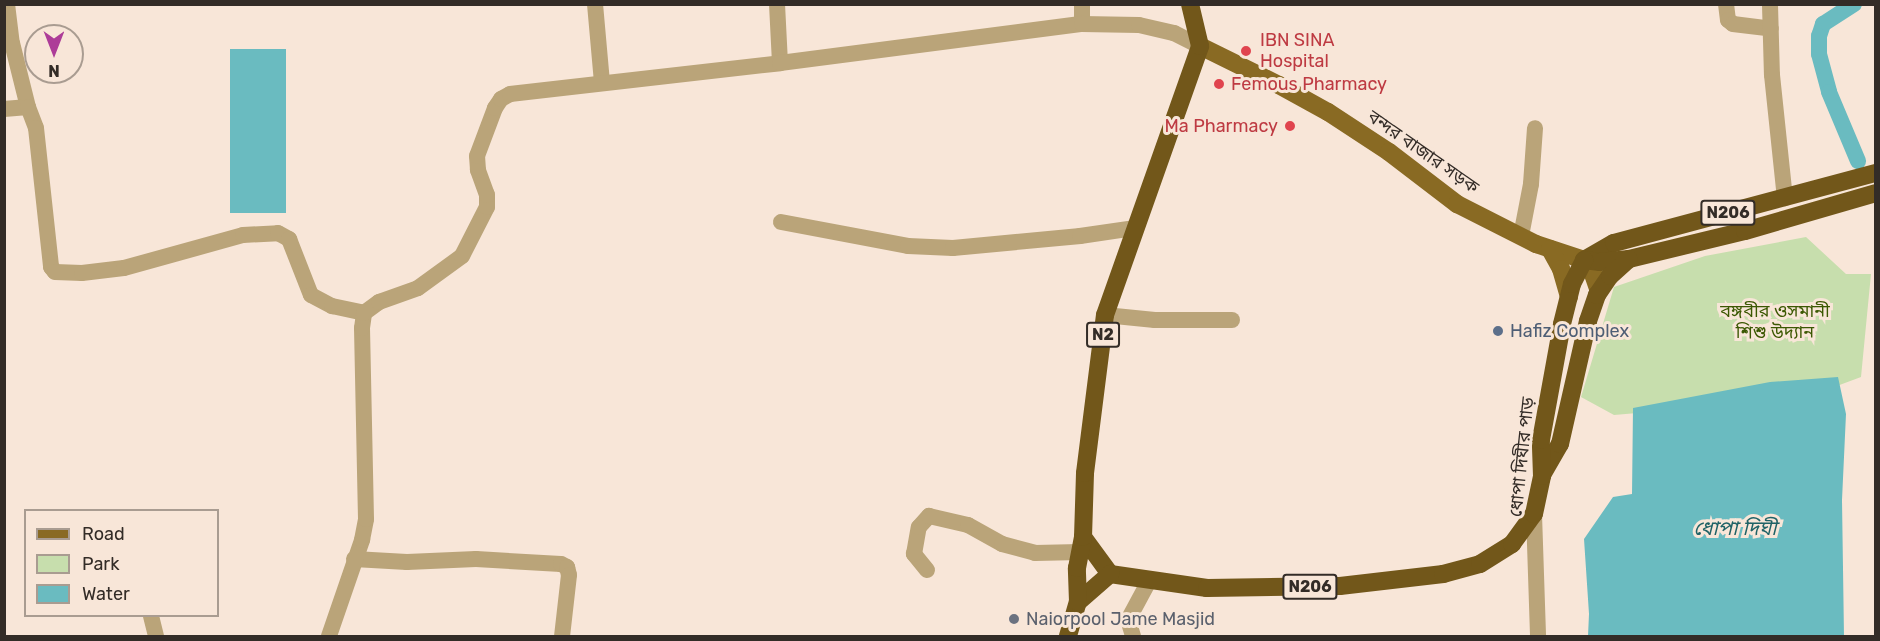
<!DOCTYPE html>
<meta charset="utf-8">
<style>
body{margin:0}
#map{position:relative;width:1880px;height:641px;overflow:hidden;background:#f8e6d8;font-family:Rubik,"Noto Sans Bengali",sans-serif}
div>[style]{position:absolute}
.green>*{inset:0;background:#c7dead}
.water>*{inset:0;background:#6abbc0;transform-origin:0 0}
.canal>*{height:16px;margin:-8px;padding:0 8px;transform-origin:8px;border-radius:8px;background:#6abbc0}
.minor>*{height:16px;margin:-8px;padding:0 8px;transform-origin:8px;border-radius:8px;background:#baa479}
.major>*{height:18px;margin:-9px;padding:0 9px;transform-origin:9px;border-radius:9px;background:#896a23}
.highway>*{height:18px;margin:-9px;padding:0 9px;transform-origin:9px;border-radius:9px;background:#72571a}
.dots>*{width:16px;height:16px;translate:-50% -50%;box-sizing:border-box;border:3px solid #f8e6d8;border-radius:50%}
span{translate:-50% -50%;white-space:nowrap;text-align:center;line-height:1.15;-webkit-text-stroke:6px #f8e6d8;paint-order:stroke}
.shield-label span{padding:2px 4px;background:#f8e6d8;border:2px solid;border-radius:4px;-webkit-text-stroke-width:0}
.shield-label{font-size:16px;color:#332c27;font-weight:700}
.health-label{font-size:18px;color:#be3a42}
.left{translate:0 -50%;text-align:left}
.right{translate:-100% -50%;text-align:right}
.street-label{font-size:18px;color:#332c27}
.park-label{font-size:18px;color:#3b5802}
.service-label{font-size:18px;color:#4e5e75}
.worship-label{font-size:18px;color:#5b616d}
.water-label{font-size:20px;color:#1f6266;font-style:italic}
.frame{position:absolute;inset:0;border:6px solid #332c27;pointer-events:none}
.legend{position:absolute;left:24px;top:509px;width:195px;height:108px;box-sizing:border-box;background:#f8e6d8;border:2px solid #a99c91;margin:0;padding:8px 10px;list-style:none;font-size:18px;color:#332c27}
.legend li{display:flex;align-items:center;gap:12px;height:30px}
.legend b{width:30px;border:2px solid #a99c91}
.north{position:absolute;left:24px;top:24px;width:60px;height:60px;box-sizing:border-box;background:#f8e6d8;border:2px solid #a99c91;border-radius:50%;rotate:180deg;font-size:16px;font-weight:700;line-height:24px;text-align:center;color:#332c27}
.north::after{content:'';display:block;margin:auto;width:21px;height:27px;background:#ad3c98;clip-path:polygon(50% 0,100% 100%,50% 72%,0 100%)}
</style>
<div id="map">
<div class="green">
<div style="clip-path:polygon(1806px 237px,1846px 274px,1871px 274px,1861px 377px,1802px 399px,1614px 415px,1581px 397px,1614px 287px,1705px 256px)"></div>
</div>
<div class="water">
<div style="left:230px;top:49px;width:56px;height:164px"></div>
<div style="clip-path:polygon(1838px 377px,1846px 414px,1842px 500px,1844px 636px,1588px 636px,1589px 614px,1584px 539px,1613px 497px,1632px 494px,1633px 408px,1770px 382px)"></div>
</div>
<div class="canal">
<div style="left:1854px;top:4px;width:37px;rotate:147deg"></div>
<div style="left:1823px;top:24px;width:13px;rotate:108deg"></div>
<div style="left:1819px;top:36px;width:18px;rotate:90deg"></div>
<div style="left:1819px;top:54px;width:39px;rotate:75deg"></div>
<div style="left:1829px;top:92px;width:75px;rotate:67.2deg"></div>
</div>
<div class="minor">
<div style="left:7px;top:4px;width:39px;rotate:83deg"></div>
<div style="left:12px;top:43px;width:66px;rotate:76deg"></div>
<div style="left:595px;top:4px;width:79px;rotate:84.9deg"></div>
<div style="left:777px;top:4px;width:59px;rotate:87.1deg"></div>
<div style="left:1082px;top:4px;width:20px;rotate:90deg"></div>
<div style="left:1726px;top:4px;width:16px;rotate:83deg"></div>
<div style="left:1728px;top:20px;width:6px;rotate:39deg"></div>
<div style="left:1733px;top:24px;width:38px;rotate:7deg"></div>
<div style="left:1770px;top:5px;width:70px;rotate:88.4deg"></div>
<div style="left:1772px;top:75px;width:124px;rotate:84deg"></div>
<div style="left:4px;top:109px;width:24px;rotate:-5deg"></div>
<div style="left:28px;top:107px;width:22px;rotate:69deg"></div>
<div style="left:36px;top:128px;width:140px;rotate:83.8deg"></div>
<div style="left:51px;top:267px;width:6px;rotate:51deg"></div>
<div style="left:55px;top:272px;width:27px;rotate:2deg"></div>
<div style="left:82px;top:273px;width:42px;rotate:-6.8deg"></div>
<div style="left:124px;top:268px;width:123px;rotate:-15.5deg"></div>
<div style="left:243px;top:235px;width:35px;rotate:-3deg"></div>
<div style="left:278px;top:233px;width:13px;rotate:29deg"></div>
<div style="left:289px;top:239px;width:60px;rotate:68.6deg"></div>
<div style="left:311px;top:295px;width:24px;rotate:28deg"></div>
<div style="left:332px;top:306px;width:33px;rotate:12deg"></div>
<div style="left:781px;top:222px;width:129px;rotate:10.7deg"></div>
<div style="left:908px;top:246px;width:45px;rotate:2.5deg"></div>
<div style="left:953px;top:248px;width:128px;rotate:-5.4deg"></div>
<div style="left:1080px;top:236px;width:56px;rotate:-8.3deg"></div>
<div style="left:1521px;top:236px;width:53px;rotate:-79.1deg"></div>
<div style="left:1531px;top:184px;width:56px;rotate:-85.9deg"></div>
<div style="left:1105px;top:315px;width:50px;rotate:5.7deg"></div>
<div style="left:1155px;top:320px;width:77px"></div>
<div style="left:1534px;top:514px;width:122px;rotate:88.1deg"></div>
<div style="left:354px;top:559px;width:53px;rotate:3.2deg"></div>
<div style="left:407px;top:562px;width:69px;rotate:-2.5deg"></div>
<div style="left:476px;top:559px;width:85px;rotate:3.4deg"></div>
<div style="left:561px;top:564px;width:7px;rotate:27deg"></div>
<div style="left:567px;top:567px;width:8px;rotate:76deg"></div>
<div style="left:569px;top:575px;width:61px;rotate:96.5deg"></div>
<div style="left:927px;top:570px;width:21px;rotate:-129deg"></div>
<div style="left:914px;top:554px;width:27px;rotate:-80deg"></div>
<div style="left:919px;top:527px;width:15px;rotate:-48deg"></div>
<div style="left:929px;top:516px;width:40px;rotate:13deg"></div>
<div style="left:968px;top:525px;width:39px;rotate:29deg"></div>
<div style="left:1002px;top:544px;width:34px;rotate:15deg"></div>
<div style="left:1035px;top:553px;width:45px;rotate:-1.3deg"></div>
<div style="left:151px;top:616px;width:21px;rotate:76deg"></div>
<div style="left:329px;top:636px;width:102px;rotate:-71deg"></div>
<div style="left:362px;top:540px;width:21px;rotate:-79deg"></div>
<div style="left:366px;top:519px;width:191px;rotate:-91.2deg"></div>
<div style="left:362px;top:328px;width:15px;rotate:-82deg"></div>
<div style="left:364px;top:313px;width:19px;rotate:-36deg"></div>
<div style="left:379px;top:302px;width:41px;rotate:-19.7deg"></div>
<div style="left:418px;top:288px;width:54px;rotate:-36deg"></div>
<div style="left:462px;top:256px;width:55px;rotate:-63deg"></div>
<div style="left:487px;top:207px;width:12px;rotate:-90deg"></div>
<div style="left:487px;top:195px;width:27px;rotate:-110deg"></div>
<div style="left:478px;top:170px;width:14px;rotate:-94deg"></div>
<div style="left:477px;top:156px;width:51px;rotate:-69.4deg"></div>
<div style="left:495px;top:108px;width:11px;rotate:-56deg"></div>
<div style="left:501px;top:99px;width:10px;rotate:-29deg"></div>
<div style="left:510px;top:94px;width:272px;rotate:-6.5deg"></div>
<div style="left:780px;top:63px;width:305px;rotate:-7.4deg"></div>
<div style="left:1082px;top:24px;width:57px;rotate:1deg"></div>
<div style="left:1139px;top:25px;width:36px;rotate:13deg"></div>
<div style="left:1174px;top:33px;width:29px;rotate:27deg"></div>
<div style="left:1133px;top:636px;width:17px;rotate:-107deg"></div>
<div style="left:1128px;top:620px;width:44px;rotate:-61.7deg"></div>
</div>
<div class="major">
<div style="left:1200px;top:46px;width:88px;rotate:26.3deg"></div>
<div style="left:1279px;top:85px;width:56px;rotate:28.9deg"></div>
<div style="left:1328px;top:112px;width:73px;rotate:33.3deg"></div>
<div style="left:1389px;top:152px;width:86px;rotate:37.4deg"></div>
<div style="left:1457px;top:204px;width:89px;rotate:26.9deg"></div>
<div style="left:1536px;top:244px;width:51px;rotate:18.4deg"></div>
<div style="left:1584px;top:260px;width:17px;rotate:57deg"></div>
<div style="left:1593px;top:274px;width:18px;rotate:71deg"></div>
<div style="left:1550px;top:249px;width:23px;rotate:61deg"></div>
<div style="left:1561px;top:269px;width:29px;rotate:74deg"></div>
</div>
<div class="highway">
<div style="left:1584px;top:260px;width:34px;rotate:-30deg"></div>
<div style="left:1614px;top:243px;width:271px;rotate:-15deg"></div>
<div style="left:1584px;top:260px;width:16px;rotate:7deg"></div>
<div style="left:1600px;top:262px;width:29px;rotate:-6deg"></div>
<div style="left:1629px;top:259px;width:119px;rotate:-13.6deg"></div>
<div style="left:1745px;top:231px;width:136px;rotate:-16.2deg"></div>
<div style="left:1542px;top:475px;width:36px;rotate:-60deg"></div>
<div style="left:1560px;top:444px;width:126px;rotate:-77.2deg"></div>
<div style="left:1588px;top:321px;width:28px;rotate:-71deg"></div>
<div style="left:1597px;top:295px;width:23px;rotate:-56deg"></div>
<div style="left:1610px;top:276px;width:25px;rotate:-42deg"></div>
<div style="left:1083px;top:537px;width:46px;rotate:53.9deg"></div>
<div style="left:1110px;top:574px;width:98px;rotate:8.2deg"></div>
<div style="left:1207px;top:588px;width:133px;rotate:-0.9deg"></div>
<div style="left:1340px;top:586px;width:104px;rotate:-6.6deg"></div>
<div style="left:1443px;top:574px;width:38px;rotate:-15deg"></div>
<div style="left:1480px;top:564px;width:38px;rotate:-32deg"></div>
<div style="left:1512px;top:544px;width:37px;rotate:-54deg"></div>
<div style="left:1534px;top:514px;width:39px;rotate:-78deg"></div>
<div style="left:1542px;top:476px;width:36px;rotate:-92deg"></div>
<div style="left:1541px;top:440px;width:118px;rotate:-79.7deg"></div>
<div style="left:1562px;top:324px;width:41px;rotate:-76deg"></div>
<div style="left:1572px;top:284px;width:27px;rotate:-63deg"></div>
<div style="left:1078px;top:602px;width:43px;rotate:-41.2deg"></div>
<div style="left:1068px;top:636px;width:35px;rotate:-74deg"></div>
<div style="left:1078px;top:602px;width:34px;rotate:-92deg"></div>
<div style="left:1077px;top:568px;width:32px;rotate:-79deg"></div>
<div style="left:1083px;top:537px;width:64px;rotate:-88.2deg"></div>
<div style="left:1085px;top:473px;width:159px;rotate:-82.8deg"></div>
<div style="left:1105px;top:315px;width:285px;rotate:-70.5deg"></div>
<div style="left:1200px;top:46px;width:43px;rotate:-103.4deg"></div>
</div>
<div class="dots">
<div style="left:1246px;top:51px;background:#e0444e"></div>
<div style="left:1219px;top:84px;background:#e0444e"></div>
<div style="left:1290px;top:126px;background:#e0444e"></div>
<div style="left:1498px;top:331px;background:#5c6f8a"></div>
<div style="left:1014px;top:619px;background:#6b7280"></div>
</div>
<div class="shield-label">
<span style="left:1728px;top:213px">N206</span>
<span style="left:1103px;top:335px">N2</span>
<span style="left:1310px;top:587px">N206</span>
</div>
<div class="health-label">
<span class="left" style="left:1260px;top:51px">IBN SINA<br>Hospital</span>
<span class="left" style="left:1231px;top:84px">Femous Pharmacy</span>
<span class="right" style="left:1278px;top:126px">Ma Pharmacy</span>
</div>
<div class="street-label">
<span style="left:1423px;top:152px;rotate:35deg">বন্দর বাজার সড়ক</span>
<span style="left:1522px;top:457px;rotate:-84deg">ধোপা দিঘীর পাড়</span>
</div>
<div class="park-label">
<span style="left:1775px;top:322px">বঙ্গবীর ওসমানী<br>শিশু উদ্যান</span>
</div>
<div class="service-label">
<span class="left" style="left:1510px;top:331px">Hafiz Complex</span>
</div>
<div class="worship-label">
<span class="left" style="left:1026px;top:619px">Naiorpool Jame Masjid</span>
</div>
<div class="water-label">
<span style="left:1735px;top:528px">ধোপা দিঘী</span>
</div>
<div class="frame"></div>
<ul class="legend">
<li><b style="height:8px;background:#896a23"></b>Road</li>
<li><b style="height:16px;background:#c7dead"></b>Park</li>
<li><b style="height:16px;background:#6abbc0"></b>Water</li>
</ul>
<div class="north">N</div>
</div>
